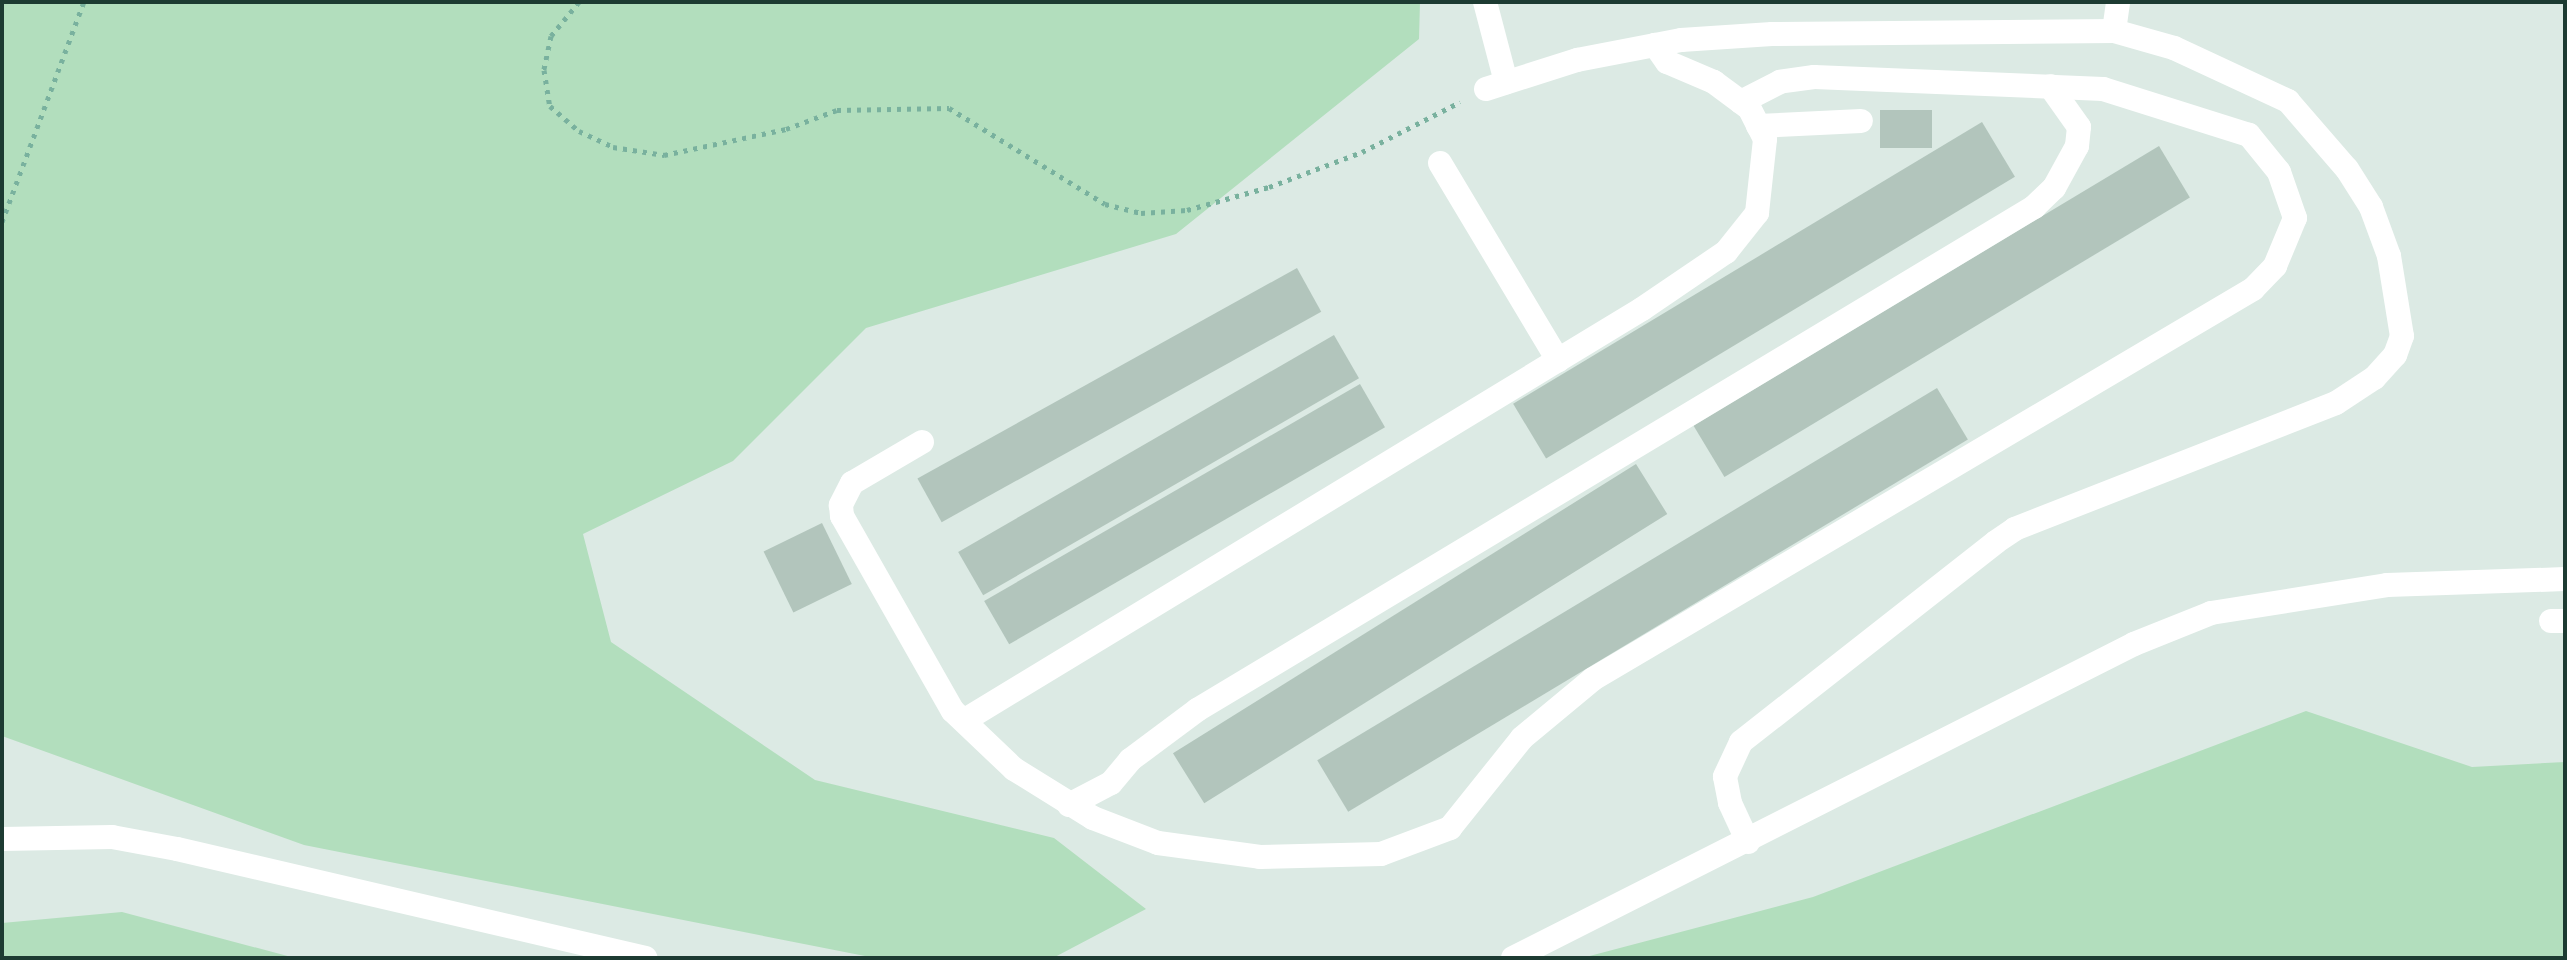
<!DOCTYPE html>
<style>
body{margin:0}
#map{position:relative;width:2567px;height:960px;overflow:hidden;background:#dceae4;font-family:Quicksand,sans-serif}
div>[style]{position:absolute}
.green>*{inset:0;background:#b2debd}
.building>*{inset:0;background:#b2c5bc;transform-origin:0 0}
.path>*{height:5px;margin-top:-2.5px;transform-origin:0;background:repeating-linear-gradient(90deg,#79b19e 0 4px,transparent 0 10px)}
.minor>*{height:24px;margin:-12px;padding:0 12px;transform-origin:12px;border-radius:12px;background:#fff}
span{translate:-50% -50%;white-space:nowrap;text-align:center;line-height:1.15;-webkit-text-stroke:8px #edf7f1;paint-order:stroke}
.frame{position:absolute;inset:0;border:4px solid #1d3b32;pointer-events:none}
</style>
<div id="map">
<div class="green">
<div style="clip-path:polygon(2px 2px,1420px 2px,1419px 39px,1176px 234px,866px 328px,733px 461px,583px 534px,611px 642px,815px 780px,1054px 838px,1146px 909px,1053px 958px,870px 957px,304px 845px,2px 736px)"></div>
<div style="clip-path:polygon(2306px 711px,2472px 767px,2565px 762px,2565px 958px,1582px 958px,1813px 897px)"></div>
<div style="clip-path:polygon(122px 912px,295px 958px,2px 958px,2px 923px)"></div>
</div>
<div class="building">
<div style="left:1932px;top:110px;width:38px;height:52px;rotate:90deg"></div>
<div style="left:1982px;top:122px;width:64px;height:547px;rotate:59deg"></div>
<div style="left:2159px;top:146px;width:60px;height:543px;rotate:59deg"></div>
<div style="left:1297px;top:268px;width:50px;height:434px;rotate:61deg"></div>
<div style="left:1334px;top:335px;width:50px;height:434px;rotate:60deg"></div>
<div style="left:1360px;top:384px;width:50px;height:434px;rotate:60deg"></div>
<div style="left:1937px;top:388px;width:60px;height:723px;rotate:59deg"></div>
<div style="left:1636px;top:464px;width:59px;height:546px;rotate:58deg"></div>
<div style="left:822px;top:523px;width:68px;height:65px;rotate:64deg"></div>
</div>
<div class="path">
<div style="left:579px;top:2px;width:44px;rotate:129.5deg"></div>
<div style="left:551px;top:36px;width:35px;rotate:102deg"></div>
<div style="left:544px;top:70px;width:36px;rotate:81deg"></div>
<div style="left:550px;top:106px;width:38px;rotate:41deg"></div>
<div style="left:579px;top:131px;width:38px;rotate:25deg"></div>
<div style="left:613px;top:147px;width:52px;rotate:8.9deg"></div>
<div style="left:664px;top:155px;width:125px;rotate:-12deg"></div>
<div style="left:786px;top:129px;width:54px;rotate:-20.4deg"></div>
<div style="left:837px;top:110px;width:112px;rotate:-1deg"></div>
<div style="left:949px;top:108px;width:183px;rotate:31.6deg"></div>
<div style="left:1105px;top:204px;width:37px;rotate:14deg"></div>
<div style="left:1141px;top:213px;width:46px;rotate:-3.7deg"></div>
<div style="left:1187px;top:210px;width:85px;rotate:-15.7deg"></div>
<div style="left:1269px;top:187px;width:99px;rotate:-20.6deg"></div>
<div style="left:1362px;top:152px;width:110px;rotate:-27deg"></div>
<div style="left:2px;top:222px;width:235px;rotate:-69.6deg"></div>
</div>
<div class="minor">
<div style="left:1485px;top:2px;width:83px;rotate:75.3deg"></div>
<div style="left:2114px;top:31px;width:29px;rotate:-82deg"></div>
<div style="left:1486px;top:89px;width:96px;rotate:-17.7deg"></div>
<div style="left:1577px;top:60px;width:106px;rotate:-10.9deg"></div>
<div style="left:1681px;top:40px;width:91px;rotate:-3.8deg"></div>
<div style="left:1772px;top:34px;width:342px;rotate:-0.5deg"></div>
<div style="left:2114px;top:31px;width:62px;rotate:15.8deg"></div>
<div style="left:2174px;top:48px;width:126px;rotate:24.9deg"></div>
<div style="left:2288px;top:101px;width:90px;rotate:49.1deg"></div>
<div style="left:2347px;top:169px;width:45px;rotate:57.7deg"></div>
<div style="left:2371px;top:207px;width:52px;rotate:69.8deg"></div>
<div style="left:2389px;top:256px;width:81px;rotate:80.8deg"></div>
<div style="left:2402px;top:336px;width:20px;rotate:110deg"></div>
<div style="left:2395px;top:355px;width:31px;rotate:132deg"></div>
<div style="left:2374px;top:378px;width:45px;rotate:146.7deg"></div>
<div style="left:2336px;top:403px;width:345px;rotate:158.6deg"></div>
<div style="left:2015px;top:529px;width:23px;rotate:146deg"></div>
<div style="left:1996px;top:542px;width:324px;rotate:141.9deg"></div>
<div style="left:1741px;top:742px;width:38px;rotate:115deg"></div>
<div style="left:1725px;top:777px;width:26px;rotate:79deg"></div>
<div style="left:1730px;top:803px;width:43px;rotate:65.2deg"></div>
<div style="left:1758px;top:126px;width:103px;rotate:-2.8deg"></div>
<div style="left:1440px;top:163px;width:230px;rotate:59.1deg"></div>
<div style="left:922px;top:442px;width:81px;rotate:149.6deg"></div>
<div style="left:852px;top:483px;width:25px;rotate:117deg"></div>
<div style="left:841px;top:505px;width:11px;rotate:85deg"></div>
<div style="left:842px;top:516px;width:224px;rotate:60.4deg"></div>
<div style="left:953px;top:711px;width:84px;rotate:43.6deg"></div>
<div style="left:1014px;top:769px;width:93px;rotate:31.8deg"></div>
<div style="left:1093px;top:818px;width:70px;rotate:21deg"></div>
<div style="left:1158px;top:843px;width:103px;rotate:7.8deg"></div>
<div style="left:1260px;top:857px;width:121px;rotate:-1.4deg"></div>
<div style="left:1381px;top:854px;width:74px;rotate:-20.6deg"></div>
<div style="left:1450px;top:828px;width:115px;rotate:-51.3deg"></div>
<div style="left:1522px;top:738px;width:92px;rotate:-39.7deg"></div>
<div style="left:1593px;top:679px;width:767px;rotate:-30.58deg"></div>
<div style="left:2253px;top:289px;width:32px;rotate:-46deg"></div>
<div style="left:2275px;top:266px;width:52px;rotate:-67.4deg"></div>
<div style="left:2295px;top:218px;width:49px;rotate:-109.2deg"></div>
<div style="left:2279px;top:172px;width:48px;rotate:-129deg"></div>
<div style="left:2249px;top:135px;width:153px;rotate:-162.5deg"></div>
<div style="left:2103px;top:89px;width:289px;rotate:-177.6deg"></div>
<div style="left:1814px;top:77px;width:34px;rotate:172deg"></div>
<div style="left:1780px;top:82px;width:44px;rotate:152.9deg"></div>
<div style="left:2551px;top:621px;width:14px"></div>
<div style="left:965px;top:720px;width:792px;rotate:-31.26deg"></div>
<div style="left:1642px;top:309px;width:102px;rotate:-34.2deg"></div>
<div style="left:1726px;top:252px;width:50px;rotate:-51.5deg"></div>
<div style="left:1757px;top:213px;width:74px;rotate:-83.8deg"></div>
<div style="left:1765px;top:139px;width:35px;rotate:-117deg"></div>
<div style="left:1749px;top:108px;width:44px;rotate:-143.4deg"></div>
<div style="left:1714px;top:82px;width:51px;rotate:-156.9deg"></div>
<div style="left:1667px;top:62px;width:21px;rotate:-125deg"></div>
<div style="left:1069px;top:805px;width:47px;rotate:-27.6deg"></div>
<div style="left:1111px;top:783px;width:30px;rotate:-50deg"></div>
<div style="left:1130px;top:760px;width:84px;rotate:-36.7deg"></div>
<div style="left:1197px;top:710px;width:977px;rotate:-31deg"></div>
<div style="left:2034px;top:207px;width:28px;rotate:-44deg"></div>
<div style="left:2054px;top:188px;width:48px;rotate:-61.3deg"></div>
<div style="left:2077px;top:146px;width:19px;rotate:-84deg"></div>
<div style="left:2079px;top:127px;width:50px;rotate:-125.3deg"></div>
<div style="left:2px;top:839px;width:110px;rotate:-1deg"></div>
<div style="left:112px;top:837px;width:66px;rotate:10.5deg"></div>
<div style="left:177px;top:849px;width:481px;rotate:13.1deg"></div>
<div style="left:1513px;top:958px;width:696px;rotate:-26.82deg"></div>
<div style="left:2134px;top:644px;width:83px;rotate:-21.9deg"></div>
<div style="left:2211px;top:613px;width:178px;rotate:-9deg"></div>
<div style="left:2387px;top:585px;width:178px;rotate:-1.9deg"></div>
</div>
<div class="frame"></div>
</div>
